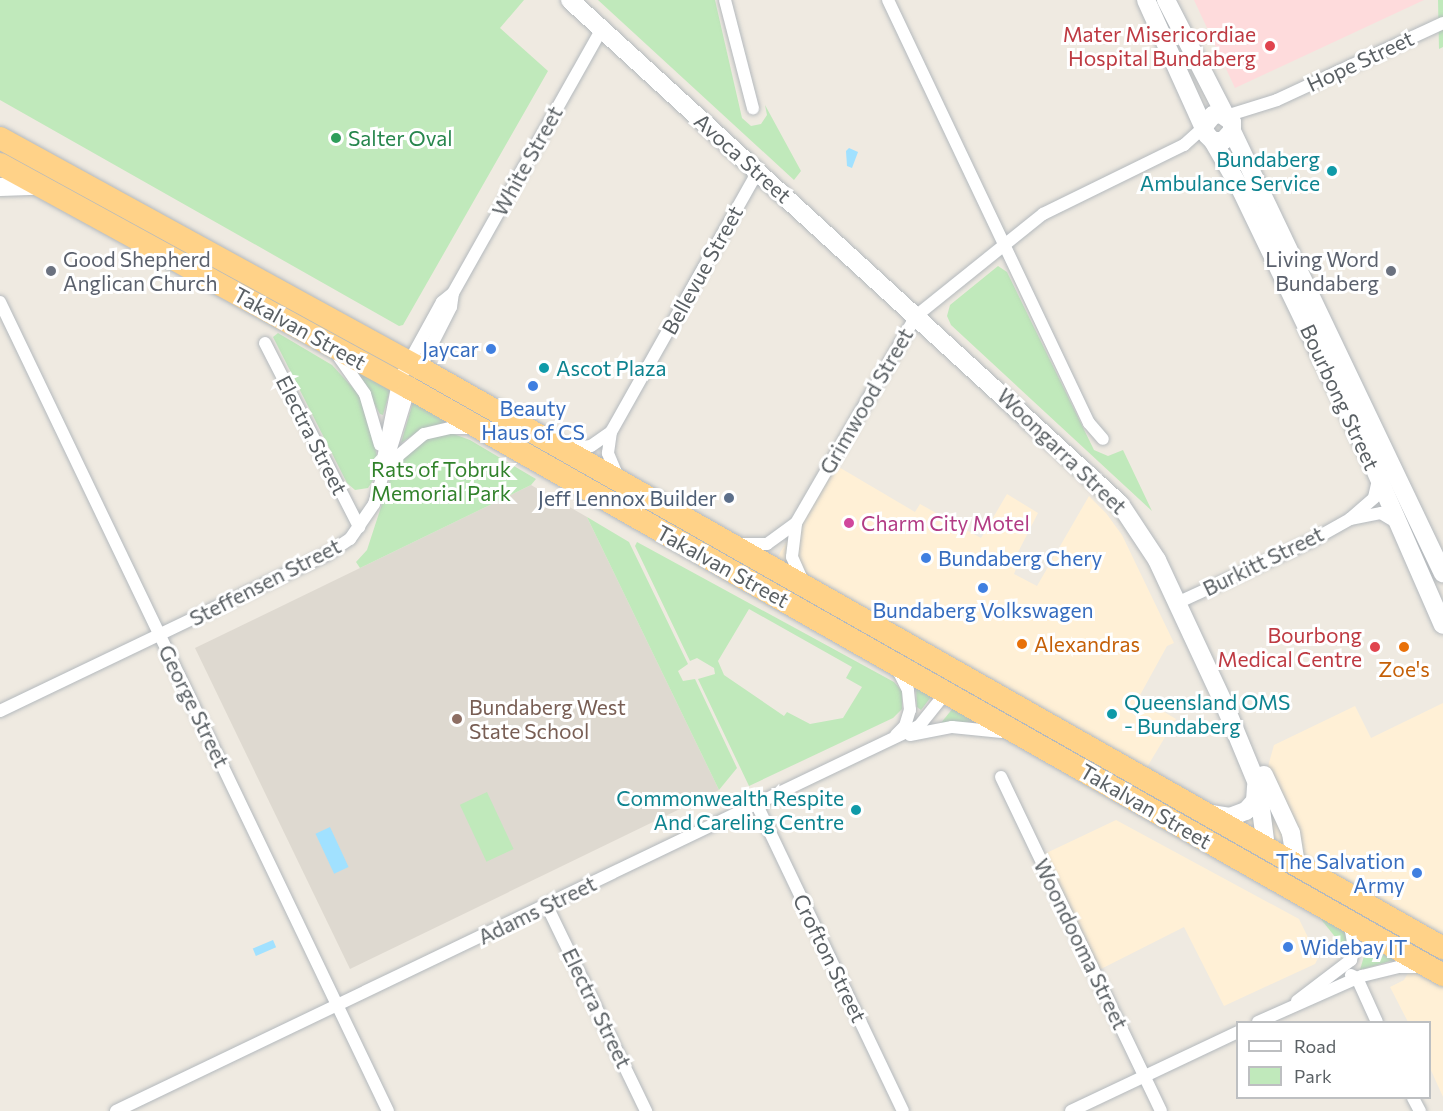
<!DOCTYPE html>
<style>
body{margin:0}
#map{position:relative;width:1443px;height:1111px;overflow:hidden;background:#efeae1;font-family:Commissioner,sans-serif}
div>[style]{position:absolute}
.commercial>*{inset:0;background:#fff0d6}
.education>*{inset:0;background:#ded9d0}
.medical>*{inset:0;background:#fedbdc}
.green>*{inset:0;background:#c0e9bb;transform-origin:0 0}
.water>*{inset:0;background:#a1e1ff;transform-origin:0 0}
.roads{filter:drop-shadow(0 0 2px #b4b9bd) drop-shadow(0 0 2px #b4b9bd)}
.street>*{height:12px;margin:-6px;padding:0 6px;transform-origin:6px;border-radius:6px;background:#fff}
.secondary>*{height:18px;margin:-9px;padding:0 9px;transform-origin:9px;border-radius:9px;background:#fff}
.highway>*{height:22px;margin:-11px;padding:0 11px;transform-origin:11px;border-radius:11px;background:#ffd288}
.dots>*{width:16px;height:16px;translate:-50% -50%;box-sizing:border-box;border:3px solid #fff;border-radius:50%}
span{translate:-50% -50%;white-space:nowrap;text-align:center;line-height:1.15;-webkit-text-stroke:6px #fff;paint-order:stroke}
.health-label{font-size:21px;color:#be3a42}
.right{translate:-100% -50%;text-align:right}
.street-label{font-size:21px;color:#5a6064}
.leisure-label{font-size:21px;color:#27864d}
.left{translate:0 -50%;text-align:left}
.culture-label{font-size:21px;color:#0d838f}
.worship-label{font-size:21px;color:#5b616d}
.shop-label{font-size:21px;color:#366cbe}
.park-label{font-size:21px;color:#31822b}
.service-label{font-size:21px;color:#4e5e75}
.hotel-label{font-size:21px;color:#b23c85}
.food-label{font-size:21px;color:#c56008}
.education-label{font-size:21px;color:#785e54}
.legend{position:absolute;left:1236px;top:1021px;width:195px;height:78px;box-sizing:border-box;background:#fff;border:2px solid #bdbfc1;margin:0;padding:8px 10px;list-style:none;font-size:18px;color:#5a6064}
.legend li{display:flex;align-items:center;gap:12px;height:30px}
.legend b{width:30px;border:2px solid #bdbfc1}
</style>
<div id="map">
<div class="commercial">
<div style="clip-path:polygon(832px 463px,915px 512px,920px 504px,981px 538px,1007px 494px,1038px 513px,1011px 566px,1016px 569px,1014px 574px,1037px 586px,1089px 496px,1106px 513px,1122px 535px,1174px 643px,1167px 646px,1139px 697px,1176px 719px,1135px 787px,766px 577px)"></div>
<div style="clip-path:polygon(1443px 703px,1443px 956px,1232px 840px,1263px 784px,1274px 745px,1355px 706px,1371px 738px)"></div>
<div style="clip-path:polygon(1116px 820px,1299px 919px,1318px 958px,1315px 964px,1224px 1006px,1184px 927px,1093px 973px,1038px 857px)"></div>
<div style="clip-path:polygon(1421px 950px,1443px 962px,1443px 1097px,1430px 1068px,1430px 1022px,1408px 1022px,1390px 987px,1404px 980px)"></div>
</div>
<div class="education">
<div style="clip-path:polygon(531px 485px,587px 517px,719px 790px,350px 969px,195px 648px)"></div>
</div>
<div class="medical">
<div style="clip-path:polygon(1194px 0,1424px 0,1235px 88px)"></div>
</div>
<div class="green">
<div style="clip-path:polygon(0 0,524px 0,500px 28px,548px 71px,403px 325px,399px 326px,0 100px)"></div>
<div style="clip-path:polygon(598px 0,715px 0,742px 118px,751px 126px,761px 124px,767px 115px,765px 105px,801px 171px,794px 180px)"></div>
<div style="clip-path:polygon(1438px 0,1443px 0,1443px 47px,1439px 49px)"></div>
<div style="clip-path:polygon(998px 266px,1007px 272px,1094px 450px,1108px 456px,1123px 450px,1152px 511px,951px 325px,947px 316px,950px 305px)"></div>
<div style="clip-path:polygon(278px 333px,332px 365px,364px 400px,377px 456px,374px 479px,368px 488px,355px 490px,347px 483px,273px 337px)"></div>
<div style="clip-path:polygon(356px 371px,390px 390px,383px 415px,380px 414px)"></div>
<div style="clip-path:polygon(413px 402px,446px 422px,419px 431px,401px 443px)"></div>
<div style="clip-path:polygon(451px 433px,470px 440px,536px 479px,531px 485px,360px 568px,356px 562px,367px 550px,394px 467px,408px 451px,428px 438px)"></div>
<div style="clip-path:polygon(587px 517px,629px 542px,688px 664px,678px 671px,683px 681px,695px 679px,737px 768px,719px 790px)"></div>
<div style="clip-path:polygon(evenodd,637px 542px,894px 682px,902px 691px,902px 709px,893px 718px,749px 786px,698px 679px,715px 674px,714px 668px,697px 658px,690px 661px,635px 546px,637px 542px,749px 609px,852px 667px,846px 678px,862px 687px,843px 718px,810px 724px,787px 712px,784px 716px,724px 675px,718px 661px,749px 609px)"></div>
<div style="clip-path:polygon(916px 687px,931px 697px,921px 710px,917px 707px)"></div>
<div style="clip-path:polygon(953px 708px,972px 720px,972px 722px,941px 723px)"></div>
<div style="left:487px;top:792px;width:63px;height:30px;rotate:65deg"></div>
<div style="clip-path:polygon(1320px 918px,1360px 940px,1348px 953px)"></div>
<div style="clip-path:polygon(1371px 947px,1394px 960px,1360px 970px,1364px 956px)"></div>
</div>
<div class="water">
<div style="clip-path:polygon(849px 148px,858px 152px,852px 168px,847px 166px,846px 151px)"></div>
<div style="left:330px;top:827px;width:44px;height:16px;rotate:65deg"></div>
<div style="left:273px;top:940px;width:8px;height:22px;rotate:67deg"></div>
</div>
<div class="roads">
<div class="street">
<div style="left:725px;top:0;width:112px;rotate:75.5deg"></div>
<div style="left:888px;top:0;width:468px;rotate:64.6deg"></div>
<div style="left:1089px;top:423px;width:21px;rotate:49deg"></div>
<div style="left:1226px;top:116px;width:53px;rotate:-17.4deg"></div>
<div style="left:1277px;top:100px;width:183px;rotate:-24.9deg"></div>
<div style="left:0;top:302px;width:897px;rotate:64.38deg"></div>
<div style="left:265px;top:343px;width:207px;rotate:62.9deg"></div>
<div style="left:339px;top:357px;width:45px;rotate:54.9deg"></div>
<div style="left:365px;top:394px;width:53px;rotate:73.6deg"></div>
<div style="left:419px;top:370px;width:71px;rotate:-63.1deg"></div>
<div style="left:451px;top:307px;width:14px;rotate:-82deg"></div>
<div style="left:453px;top:293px;width:303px;rotate:-60.6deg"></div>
<div style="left:569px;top:449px;width:22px;rotate:-8deg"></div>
<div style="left:591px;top:446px;width:24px;rotate:-35deg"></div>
<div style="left:392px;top:461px;width:42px;rotate:-40.2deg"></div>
<div style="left:424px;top:434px;width:27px;rotate:-13deg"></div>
<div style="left:450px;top:428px;width:22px"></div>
<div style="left:381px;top:469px;width:89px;rotate:-78.9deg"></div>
<div style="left:398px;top:382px;width:91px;rotate:-61.2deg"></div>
<div style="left:442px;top:302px;width:14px;rotate:-39deg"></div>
<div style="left:618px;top:477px;width:26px;rotate:-113deg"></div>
<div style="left:608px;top:453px;width:21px;rotate:-82deg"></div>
<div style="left:611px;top:432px;width:300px;rotate:-60.6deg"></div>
<div style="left:1378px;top:480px;width:18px;rotate:103deg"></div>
<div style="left:1374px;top:498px;width:32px;rotate:139deg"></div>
<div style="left:1350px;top:519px;width:32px;rotate:-11deg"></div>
<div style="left:1381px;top:513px;width:17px;rotate:31deg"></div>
<div style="left:796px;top:524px;width:33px;rotate:97deg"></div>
<div style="left:792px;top:557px;width:27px;rotate:66deg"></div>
<div style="left:742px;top:544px;width:25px"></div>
<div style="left:767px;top:544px;width:36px;rotate:-36deg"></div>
<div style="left:796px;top:523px;width:239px;rotate:-59.9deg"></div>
<div style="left:916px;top:316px;width:163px;rotate:-38.8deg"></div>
<div style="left:1043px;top:214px;width:157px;rotate:-26.1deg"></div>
<div style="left:1184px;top:145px;width:28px;rotate:-42deg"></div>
<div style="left:1177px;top:603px;width:148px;rotate:-24.8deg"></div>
<div style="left:1311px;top:541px;width:45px;rotate:-29.4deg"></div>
<div style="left:0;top:711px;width:361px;rotate:-25.6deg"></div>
<div style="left:326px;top:555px;width:29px;rotate:-34deg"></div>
<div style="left:350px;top:539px;width:42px;rotate:-55.6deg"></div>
<div style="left:374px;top:504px;width:123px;rotate:-73deg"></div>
<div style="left:896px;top:735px;width:13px;rotate:-45deg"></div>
<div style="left:905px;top:726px;width:17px;rotate:-73deg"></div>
<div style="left:910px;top:710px;width:20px;rotate:-96deg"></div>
<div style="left:908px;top:690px;width:22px;rotate:-117deg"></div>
<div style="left:910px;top:735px;width:43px;rotate:-10.8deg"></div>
<div style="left:952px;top:727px;width:50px;rotate:5.7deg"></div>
<div style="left:1001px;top:777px;width:370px;rotate:64.4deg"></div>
<div style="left:757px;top:805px;width:339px;rotate:64.5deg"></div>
<div style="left:547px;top:906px;width:228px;rotate:64.2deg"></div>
<div style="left:1351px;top:975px;width:7px;rotate:27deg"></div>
<div style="left:1357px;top:978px;width:48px;rotate:65.6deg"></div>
<div style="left:1297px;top:1001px;width:68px;rotate:-37.2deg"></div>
<div style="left:1351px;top:960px;width:12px;rotate:-76deg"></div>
<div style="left:1354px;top:948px;width:27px;rotate:-100deg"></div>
<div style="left:1258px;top:1022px;width:114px;rotate:-23.9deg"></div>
<div style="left:1362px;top:976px;width:38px;rotate:-14deg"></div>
<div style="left:1399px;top:967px;width:22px"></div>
<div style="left:1413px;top:1098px;width:15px;rotate:62deg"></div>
<div style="left:116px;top:1111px;width:891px;rotate:-25.62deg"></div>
<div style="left:919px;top:726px;width:46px;rotate:-51.1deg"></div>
<div style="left:1071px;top:1111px;width:185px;rotate:-25.3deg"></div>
</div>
<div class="secondary">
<div style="left:570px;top:0;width:746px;rotate:42.5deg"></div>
<div style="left:1120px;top:504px;width:67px;rotate:56.5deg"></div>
<div style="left:1157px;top:560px;width:161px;rotate:65deg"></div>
<div style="left:1225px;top:706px;width:87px;rotate:67.6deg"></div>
<div style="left:1258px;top:786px;width:63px;rotate:82.6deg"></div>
<div style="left:1146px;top:0;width:148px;rotate:65.7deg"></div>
<div style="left:1207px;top:135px;width:8px;rotate:45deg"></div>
<div style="left:1213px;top:141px;width:10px"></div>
<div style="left:1223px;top:141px;width:13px;rotate:-48deg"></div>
<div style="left:1232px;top:131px;width:9px;rotate:-90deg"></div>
<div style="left:1232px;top:122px;width:14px;rotate:-144deg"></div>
<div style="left:1221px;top:114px;width:8px;rotate:173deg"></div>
<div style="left:1213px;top:115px;width:13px;rotate:129deg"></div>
<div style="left:1166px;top:0;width:129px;rotate:62.8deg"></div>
<div style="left:1232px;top:131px;width:490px;rotate:64.5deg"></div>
<div style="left:1213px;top:141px;width:54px;rotate:60.1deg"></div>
<div style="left:1240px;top:188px;width:297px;rotate:64.3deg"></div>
<div style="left:1369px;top:456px;width:184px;rotate:66.4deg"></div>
<div style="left:0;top:187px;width:36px;rotate:-2deg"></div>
<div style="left:1264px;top:775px;width:64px;rotate:65deg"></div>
<div style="left:1291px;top:833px;width:26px;rotate:81deg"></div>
<div style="left:1295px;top:859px;width:13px;rotate:51deg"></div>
<div style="left:1211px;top:814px;width:19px;rotate:9deg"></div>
<div style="left:1230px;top:817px;width:17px;rotate:-21deg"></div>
<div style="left:1246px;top:811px;width:13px;rotate:-48deg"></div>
<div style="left:1255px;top:801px;width:15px;rotate:-86deg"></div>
</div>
<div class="highway">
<div style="left:0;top:138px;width:479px;rotate:28.7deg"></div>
<div style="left:420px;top:368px;width:1176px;rotate:29.55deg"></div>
<div style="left:0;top:164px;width:466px;rotate:28.7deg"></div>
<div style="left:409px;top:388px;width:1189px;rotate:29.58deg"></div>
</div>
</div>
<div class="dots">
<div style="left:1270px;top:46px;background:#e0444e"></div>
<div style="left:336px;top:138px;background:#2e9e5b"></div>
<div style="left:1332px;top:171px;background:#0f9aa8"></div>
<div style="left:51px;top:271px;background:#6b7280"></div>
<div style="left:1391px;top:271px;background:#6b7280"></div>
<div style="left:491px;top:349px;background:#3f7fe0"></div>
<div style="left:544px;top:368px;background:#0f9aa8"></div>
<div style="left:533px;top:386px;background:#3f7fe0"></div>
<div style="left:729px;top:498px;background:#5c6f8a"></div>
<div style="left:849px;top:523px;background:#d1479c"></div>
<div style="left:926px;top:558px;background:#3f7fe0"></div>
<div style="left:983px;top:588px;background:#3f7fe0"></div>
<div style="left:1022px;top:644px;background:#e8710a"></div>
<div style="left:1375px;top:647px;background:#e0444e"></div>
<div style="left:1404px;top:647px;background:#e8710a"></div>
<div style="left:1112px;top:714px;background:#0f9aa8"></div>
<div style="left:457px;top:719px;background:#8d6e63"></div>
<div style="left:856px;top:810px;background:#0f9aa8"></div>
<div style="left:1417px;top:873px;background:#3f7fe0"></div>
<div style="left:1288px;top:947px;background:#3f7fe0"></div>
</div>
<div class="health-label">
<span class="right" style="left:1256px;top:46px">Mater Misericordiae<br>Hospital Bundaberg</span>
<span class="right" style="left:1362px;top:647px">Bourbong<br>Medical Centre</span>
</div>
<div class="street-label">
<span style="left:1360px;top:61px;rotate:-25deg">Hope Street</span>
<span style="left:743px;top:158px;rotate:42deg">Avoca Street</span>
<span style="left:527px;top:161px;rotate:-61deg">White Street</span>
<span style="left:702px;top:270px;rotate:-61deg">Bellevue Street</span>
<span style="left:300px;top:328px;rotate:29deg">Takalvan Street</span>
<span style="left:1340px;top:397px;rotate:65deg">Bourbong Street</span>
<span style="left:866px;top:401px;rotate:-60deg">Grimwood Street</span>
<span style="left:312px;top:435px;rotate:63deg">Electra Street</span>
<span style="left:1062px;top:451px;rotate:44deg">Woongarra Street</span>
<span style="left:1263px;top:561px;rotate:-26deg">Burkitt Street</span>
<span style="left:723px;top:566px;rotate:29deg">Takalvan Street</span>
<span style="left:265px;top:582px;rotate:-27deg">Steffensen Street</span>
<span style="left:194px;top:706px;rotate:64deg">George Street</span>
<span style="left:1146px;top:806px;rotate:30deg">Takalvan Street</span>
<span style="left:537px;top:910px;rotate:-26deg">Adams Street</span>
<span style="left:1081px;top:944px;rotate:64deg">Woondooma Street</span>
<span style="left:830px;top:958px;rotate:64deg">Crofton Street</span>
<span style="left:597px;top:1008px;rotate:64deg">Electra Street</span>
</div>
<div class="leisure-label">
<span class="left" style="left:348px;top:138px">Salter Oval</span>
</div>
<div class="culture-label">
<span class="right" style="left:1320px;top:171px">Bundaberg<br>Ambulance Service</span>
<span class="left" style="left:556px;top:368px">Ascot Plaza</span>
<span class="left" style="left:1124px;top:714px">Queensland OMS<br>- Bundaberg</span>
<span class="right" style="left:844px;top:810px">Commonwealth Respite<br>And Careling Centre</span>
</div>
<div class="worship-label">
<span class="left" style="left:63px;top:271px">Good Shepherd<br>Anglican Church</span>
<span class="right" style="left:1379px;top:271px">Living Word<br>Bundaberg</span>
</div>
<div class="shop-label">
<span class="right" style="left:479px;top:349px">Jaycar</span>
<span style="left:533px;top:420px">Beauty<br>Haus of CS</span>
<span class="left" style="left:938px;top:558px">Bundaberg Chery</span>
<span style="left:983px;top:610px">Bundaberg Volkswagen</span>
<span class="right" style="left:1405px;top:873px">The Salvation<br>Army</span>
<span class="left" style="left:1300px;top:947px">Widebay IT</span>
</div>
<div class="park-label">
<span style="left:441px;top:481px">Rats of Tobruk<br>Memorial Park</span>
</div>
<div class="service-label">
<span class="right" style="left:717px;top:498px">Jeff Lennox Builder</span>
</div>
<div class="hotel-label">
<span class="left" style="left:861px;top:523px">Charm City Motel</span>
</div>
<div class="food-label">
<span class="left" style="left:1034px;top:644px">Alexandras</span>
<span style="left:1404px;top:669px">Zoe's</span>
</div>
<div class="education-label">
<span class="left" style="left:469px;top:719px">Bundaberg West<br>State School</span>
</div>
<ul class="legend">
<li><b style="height:8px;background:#fff"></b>Road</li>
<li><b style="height:16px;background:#c0e9bb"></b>Park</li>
</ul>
</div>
